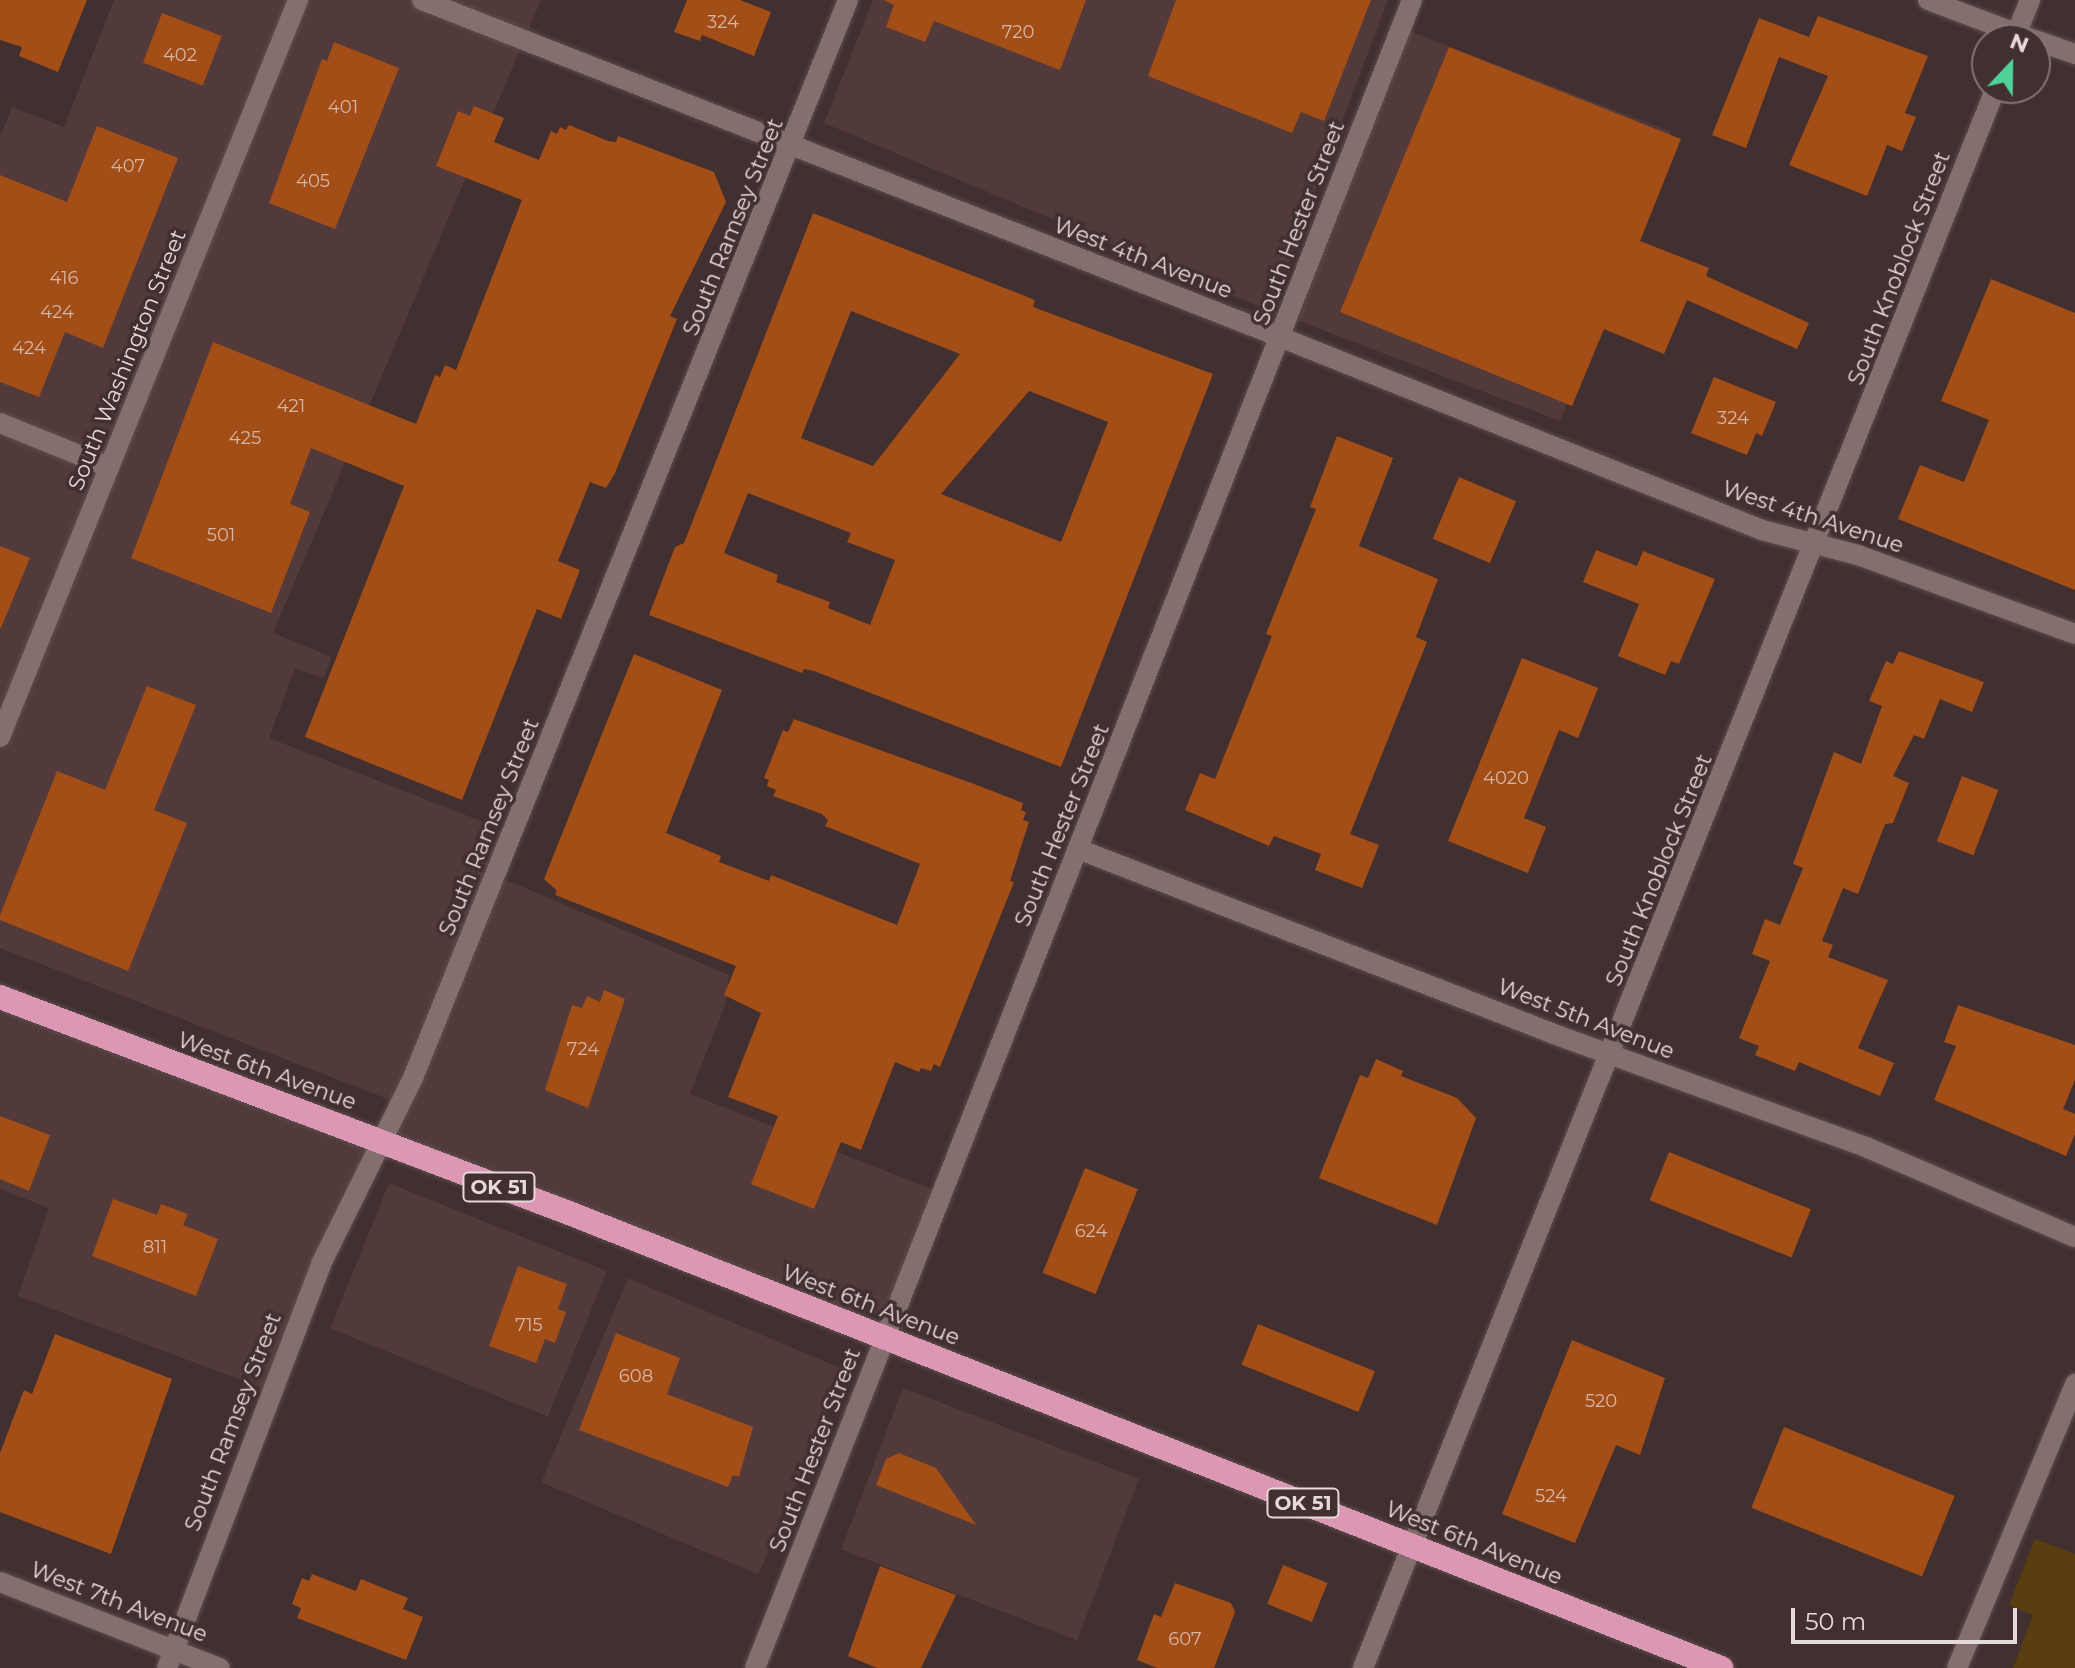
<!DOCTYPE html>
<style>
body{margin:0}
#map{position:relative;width:2075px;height:1668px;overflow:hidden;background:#422f2f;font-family:Montserrat,sans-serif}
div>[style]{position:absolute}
.built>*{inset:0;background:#523a3a;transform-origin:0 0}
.green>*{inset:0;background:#593e0f}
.building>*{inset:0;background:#a34d17;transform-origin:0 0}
.roads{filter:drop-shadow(0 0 2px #5d4d4d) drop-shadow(0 0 2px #5d4d4d)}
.street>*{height:20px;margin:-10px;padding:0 10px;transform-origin:10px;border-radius:10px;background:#846f6e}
.secondary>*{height:20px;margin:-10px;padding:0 10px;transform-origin:10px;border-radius:10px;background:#846f6e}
.highway>*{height:24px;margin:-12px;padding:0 12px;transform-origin:12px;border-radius:12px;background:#dc97b5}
span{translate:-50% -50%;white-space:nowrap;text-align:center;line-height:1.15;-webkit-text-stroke:7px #422f2f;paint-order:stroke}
.number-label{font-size:18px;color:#d4b6a8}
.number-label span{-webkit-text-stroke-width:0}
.shield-label span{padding:2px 6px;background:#422f2f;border:2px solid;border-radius:6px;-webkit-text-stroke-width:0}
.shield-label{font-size:20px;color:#e5d9d9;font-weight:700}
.street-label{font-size:22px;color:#e5d9d9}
.north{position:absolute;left:1971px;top:24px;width:80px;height:80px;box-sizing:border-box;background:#422f2f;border:2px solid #837373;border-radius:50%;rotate:22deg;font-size:22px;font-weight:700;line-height:32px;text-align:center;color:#e5d9d9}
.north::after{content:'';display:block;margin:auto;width:28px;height:36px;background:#4fd399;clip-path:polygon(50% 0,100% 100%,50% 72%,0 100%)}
.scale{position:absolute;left:1791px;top:1608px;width:226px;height:36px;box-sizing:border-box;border:4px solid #e5d9d9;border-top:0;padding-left:10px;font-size:24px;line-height:28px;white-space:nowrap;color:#e5d9d9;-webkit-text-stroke:6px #422f2f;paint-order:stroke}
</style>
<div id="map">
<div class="built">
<div style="clip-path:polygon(114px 0,541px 0,273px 633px,332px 657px,324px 678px,295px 668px,269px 738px,509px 832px,403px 1105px,0 948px,0 137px,12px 107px,64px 127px)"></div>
<div style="clip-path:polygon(873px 0,1388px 0,1270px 311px,824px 123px)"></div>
<div style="left:1409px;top:31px;width:281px;height:310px;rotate:21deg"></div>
<div style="clip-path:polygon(497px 876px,729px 975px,726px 1003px,690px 1094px,939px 1192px,883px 1334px,392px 1142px)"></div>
<div style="clip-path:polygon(0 998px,376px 1143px,267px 1390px,18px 1296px,49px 1208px,0 1189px)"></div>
<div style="left:389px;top:1183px;width:235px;height:157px;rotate:22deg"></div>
<div style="left:628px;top:1278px;width:236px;height:222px;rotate:23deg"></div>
<div style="left:903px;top:1388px;width:253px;height:173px;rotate:21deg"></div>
</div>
<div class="green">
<div style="clip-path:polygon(2035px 1539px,2075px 1554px,2075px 1668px,2013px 1668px,2033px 1615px,2009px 1605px)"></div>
</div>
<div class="building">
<div style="clip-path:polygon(0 0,87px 0,58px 72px,19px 56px,22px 47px,0 40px)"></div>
<div style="clip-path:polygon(687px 0,740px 0,771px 12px,754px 56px,702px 35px,700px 41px,674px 32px)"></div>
<div style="clip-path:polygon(884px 0,1086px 0,1060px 70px,934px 21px,925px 42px,886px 27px,894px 5px)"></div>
<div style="clip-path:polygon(1176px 0,1371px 0,1324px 121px,1301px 112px,1292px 133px,1148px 76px)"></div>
<div style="left:162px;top:13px;width:64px;height:53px;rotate:21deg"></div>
<div style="clip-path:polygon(1818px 16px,1928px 56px,1905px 113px,1916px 117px,1902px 151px,1887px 145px,1867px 196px,1789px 165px,1828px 76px,1779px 57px,1746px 148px,1712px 135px,1759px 18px,1809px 37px)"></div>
<div style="clip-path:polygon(334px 42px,399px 68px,335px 229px,269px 203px,322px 59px,327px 61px)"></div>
<div style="clip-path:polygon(1449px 47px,1681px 139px,1640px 241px,1709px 268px,1706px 276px,1809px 323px,1797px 349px,1687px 300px,1664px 354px,1604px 329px,1572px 406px,1340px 312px)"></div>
<div style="clip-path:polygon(474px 106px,504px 118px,494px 142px,539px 160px,551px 131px,557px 134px,560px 127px,566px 130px,569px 125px,608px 141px,616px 142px,618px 136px,714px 172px,726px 202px,670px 316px,677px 319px,615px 473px,606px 488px,590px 482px,558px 561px,580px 570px,561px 619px,537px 609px,462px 800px,305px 737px,404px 486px,311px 448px,290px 504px,310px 512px,271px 613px,131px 558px,213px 342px,416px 424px,435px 375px,440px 377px,445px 365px,456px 370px,522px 200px,436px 166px,458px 111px,470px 116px)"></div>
<div style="clip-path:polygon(97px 126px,178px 158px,103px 348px,65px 332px,39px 397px,0 382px,0 175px,67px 202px)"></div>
<div style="clip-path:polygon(evenodd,813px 213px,1035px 300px,1033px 307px,1213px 374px,1061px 767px,814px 671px,804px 669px,802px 673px,649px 615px,675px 547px,684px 543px,813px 213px,851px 311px,960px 354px,873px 466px,801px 438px,851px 311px,813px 213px,1029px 391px,1108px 422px,1061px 542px,941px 494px,1029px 391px,813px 213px,748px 493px,851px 533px,847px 542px,895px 560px,870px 625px,828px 608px,830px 602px,776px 582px,778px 575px,724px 553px,748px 493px)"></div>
<div style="clip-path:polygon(1991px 279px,2075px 313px,2075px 590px,1898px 519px,1920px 465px,1964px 482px,1989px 420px,1941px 401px)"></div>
<div style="clip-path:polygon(1714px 377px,1776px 402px,1762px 436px,1756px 433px,1747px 455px,1691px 433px)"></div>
<div style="clip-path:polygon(1337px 436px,1393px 458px,1359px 546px,1438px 579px,1416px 637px,1427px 642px,1350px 834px,1379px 845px,1362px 888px,1315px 870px,1321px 854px,1274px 836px,1269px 846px,1185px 810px,1200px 773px,1215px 779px,1272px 636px,1266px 634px,1316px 509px,1310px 507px)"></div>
<div style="left:1459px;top:477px;width:62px;height:67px;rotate:23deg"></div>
<div style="clip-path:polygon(0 546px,30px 558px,1px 628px,0 628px)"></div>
<div style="clip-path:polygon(1596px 550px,1637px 566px,1643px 551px,1715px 579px,1679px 664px,1671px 661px,1665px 675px,1618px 656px,1639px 604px,1583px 582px)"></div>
<div style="clip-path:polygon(1899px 651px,1984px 682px,1972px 712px,1940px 699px,1924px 739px,1914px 735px,1893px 776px,1909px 783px,1893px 823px,1885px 824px,1858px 894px,1843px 888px,1822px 941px,1833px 945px,1828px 957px,1888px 980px,1858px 1048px,1894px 1063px,1880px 1096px,1799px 1062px,1795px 1071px,1755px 1055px,1759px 1046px,1739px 1038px,1770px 961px,1752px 954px,1765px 919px,1780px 925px,1803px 868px,1793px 864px,1834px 752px,1861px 764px,1882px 706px,1869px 701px,1886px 661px,1893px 664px)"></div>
<div style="clip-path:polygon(634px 654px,722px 690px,666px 833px,721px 856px,719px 862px,769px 881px,771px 875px,897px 925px,920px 864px,825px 826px,828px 820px,822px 814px,773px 796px,776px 790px,767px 786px,769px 780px,764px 778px,783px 730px,788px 732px,794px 719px,974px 784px,1023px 803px,1021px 810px,1026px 812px,1023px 820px,1029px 822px,1010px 881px,1014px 882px,940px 1067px,934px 1064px,931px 1071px,921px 1068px,919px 1072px,895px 1062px,861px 1150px,841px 1142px,814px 1209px,751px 1184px,778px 1116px,728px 1097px,761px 1013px,724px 995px,736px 966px,555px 895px,557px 891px,544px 879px)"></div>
<div style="clip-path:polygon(1522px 658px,1598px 688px,1578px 738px,1559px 730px,1524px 818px,1546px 827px,1528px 873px,1448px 841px)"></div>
<div style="clip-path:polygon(147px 686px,196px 705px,154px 810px,187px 823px,128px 971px,0 920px,0 915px,57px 771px,105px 790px)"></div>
<div style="left:1962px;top:776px;width:39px;height:70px;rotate:21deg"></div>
<div style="clip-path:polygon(604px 990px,625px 999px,588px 1108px,545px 1090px,572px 1005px,582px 1008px,587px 996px,600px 1002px)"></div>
<div style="clip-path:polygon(1958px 1005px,2075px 1045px,2075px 1080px,2063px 1109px,2075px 1114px,2075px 1134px,2066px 1156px,1934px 1100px,1956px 1046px,1944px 1042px)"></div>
<div style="clip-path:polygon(1376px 1059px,1403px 1071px,1401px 1076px,1457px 1098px,1476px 1118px,1437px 1225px,1319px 1178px,1360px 1075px,1368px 1078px)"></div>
<div style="clip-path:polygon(0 1116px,50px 1135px,29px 1191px,0 1179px)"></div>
<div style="left:1669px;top:1152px;width:153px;height:52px;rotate:22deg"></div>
<div style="left:1085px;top:1168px;width:57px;height:113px;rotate:22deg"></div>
<div style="clip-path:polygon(113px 1199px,157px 1215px,161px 1204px,188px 1214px,183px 1225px,218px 1239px,196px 1296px,92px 1256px)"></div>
<div style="clip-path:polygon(518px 1266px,567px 1284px,558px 1309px,566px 1312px,555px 1343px,545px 1339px,536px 1363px,489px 1346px)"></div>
<div style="left:1258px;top:1324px;width:126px;height:44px;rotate:22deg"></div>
<div style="clip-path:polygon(616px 1333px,680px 1358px,667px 1394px,753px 1427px,739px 1477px,733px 1475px,728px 1487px,579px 1430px)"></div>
<div style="clip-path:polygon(55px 1334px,172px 1379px,111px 1554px,0 1512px,0 1453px,24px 1390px,32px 1394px)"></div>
<div style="clip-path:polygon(1572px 1340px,1665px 1378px,1640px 1455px,1616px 1445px,1575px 1543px,1502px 1514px)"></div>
<div style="left:1784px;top:1427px;width:184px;height:87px;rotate:22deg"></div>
<div style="clip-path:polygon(899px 1453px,936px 1468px,976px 1525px,876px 1485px,886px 1459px)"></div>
<div style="left:1283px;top:1565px;width:48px;height:42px;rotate:22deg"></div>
<div style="clip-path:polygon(880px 1566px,956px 1595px,921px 1668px,877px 1668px,848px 1656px)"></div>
<div style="clip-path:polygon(312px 1574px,356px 1591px,361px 1579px,408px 1598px,403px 1609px,423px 1617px,406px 1660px,297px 1618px,301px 1608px,292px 1604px,302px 1578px,309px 1581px)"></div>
<div style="clip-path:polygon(1175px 1583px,1231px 1603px,1235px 1612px,1214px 1668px,1157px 1668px,1137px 1660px,1154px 1614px,1161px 1617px)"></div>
</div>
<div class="roads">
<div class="street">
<div style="left:1928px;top:0;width:113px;rotate:20.7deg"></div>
<div style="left:2014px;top:40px;width:43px;rotate:-68.2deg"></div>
<div style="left:2035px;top:40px;width:42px;rotate:19.3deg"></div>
<div style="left:1280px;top:337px;width:519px;rotate:21.82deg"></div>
<div style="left:1762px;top:530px;width:99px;rotate:14.6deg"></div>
<div style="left:1858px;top:555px;width:231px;rotate:20deg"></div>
<div style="left:0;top:423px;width:118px;rotate:22deg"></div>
<div style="left:1078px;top:849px;width:519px;rotate:21.23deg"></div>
<div style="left:1562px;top:1037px;width:326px;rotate:19.9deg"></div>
<div style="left:1868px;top:1148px;width:225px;rotate:23.3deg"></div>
<div style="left:0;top:1582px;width:236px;rotate:21.4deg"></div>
<div style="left:167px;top:1668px;width:432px;rotate:-69.1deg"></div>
<div style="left:321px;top:1264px;width:208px;rotate:-63.7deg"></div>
<div style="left:413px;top:1078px;width:1162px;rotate:-68.02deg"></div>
<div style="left:755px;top:1668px;width:355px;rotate:-68.5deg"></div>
<div style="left:1363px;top:1668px;width:1702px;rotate:-68.17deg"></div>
<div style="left:1957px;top:1668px;width:308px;rotate:-67.4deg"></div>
</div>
<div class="secondary">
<div style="left:422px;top:0;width:922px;rotate:21.44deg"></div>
<div style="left:0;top:737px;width:795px;rotate:-67.98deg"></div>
<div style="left:885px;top:1338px;width:1438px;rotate:-68.5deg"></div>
</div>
<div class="highway">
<div style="left:0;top:997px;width:609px;rotate:20.79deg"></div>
<div style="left:569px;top:1213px;width:1239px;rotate:21.55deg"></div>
</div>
</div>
<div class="number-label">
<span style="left:723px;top:22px">324</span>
<span style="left:1018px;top:32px">720</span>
<span style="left:180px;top:55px">402</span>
<span style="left:343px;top:107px">401</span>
<span style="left:128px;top:166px">407</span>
<span style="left:313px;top:181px">405</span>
<span style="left:64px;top:278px">416</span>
<span style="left:57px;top:312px">424</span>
<span style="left:29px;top:348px">424</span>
<span style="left:291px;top:406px">421</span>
<span style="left:1733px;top:418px">324</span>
<span style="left:245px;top:438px">425</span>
<span style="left:221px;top:535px">501</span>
<span style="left:1506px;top:778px">4020</span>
<span style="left:583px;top:1049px">724</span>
<span style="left:1091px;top:1231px">624</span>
<span style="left:155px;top:1247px">811</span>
<span style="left:529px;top:1325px">715</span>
<span style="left:636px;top:1376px">608</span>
<span style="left:1601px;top:1401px">520</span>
<span style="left:1551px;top:1496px">524</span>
<span style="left:1185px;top:1639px">607</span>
</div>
<div class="shield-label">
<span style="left:499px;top:1187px">OK 51</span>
<span style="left:1303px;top:1503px">OK 51</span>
</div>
<div class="street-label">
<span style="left:1299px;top:223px;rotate:-69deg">South Hester Street</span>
<span style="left:733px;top:227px;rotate:-68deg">South Ramsey Street</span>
<span style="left:1143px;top:258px;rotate:21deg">West 4th Avenue</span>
<span style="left:1899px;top:268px;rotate:-69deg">South Knoblock Street</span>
<span style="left:127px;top:360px;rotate:-68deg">South Washington Street</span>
<span style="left:1813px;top:517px;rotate:18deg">West 4th Avenue</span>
<span style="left:1062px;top:825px;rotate:-68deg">South Hester Street</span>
<span style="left:489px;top:827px;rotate:-68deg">South Ramsey Street</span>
<span style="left:1659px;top:870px;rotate:-68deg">South Knoblock Street</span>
<span style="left:1586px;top:1019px;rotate:21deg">West 5th Avenue</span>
<span style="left:267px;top:1071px;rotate:20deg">West 6th Avenue</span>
<span style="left:871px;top:1305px;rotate:21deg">West 6th Avenue</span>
<span style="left:233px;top:1422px;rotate:-69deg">South Ramsey Street</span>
<span style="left:815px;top:1450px;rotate:-69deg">South Hester Street</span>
<span style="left:1474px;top:1543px;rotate:22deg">West 6th Avenue</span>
<span style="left:119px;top:1602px;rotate:21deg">West 7th Avenue</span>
</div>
<div class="north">N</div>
<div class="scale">50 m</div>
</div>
